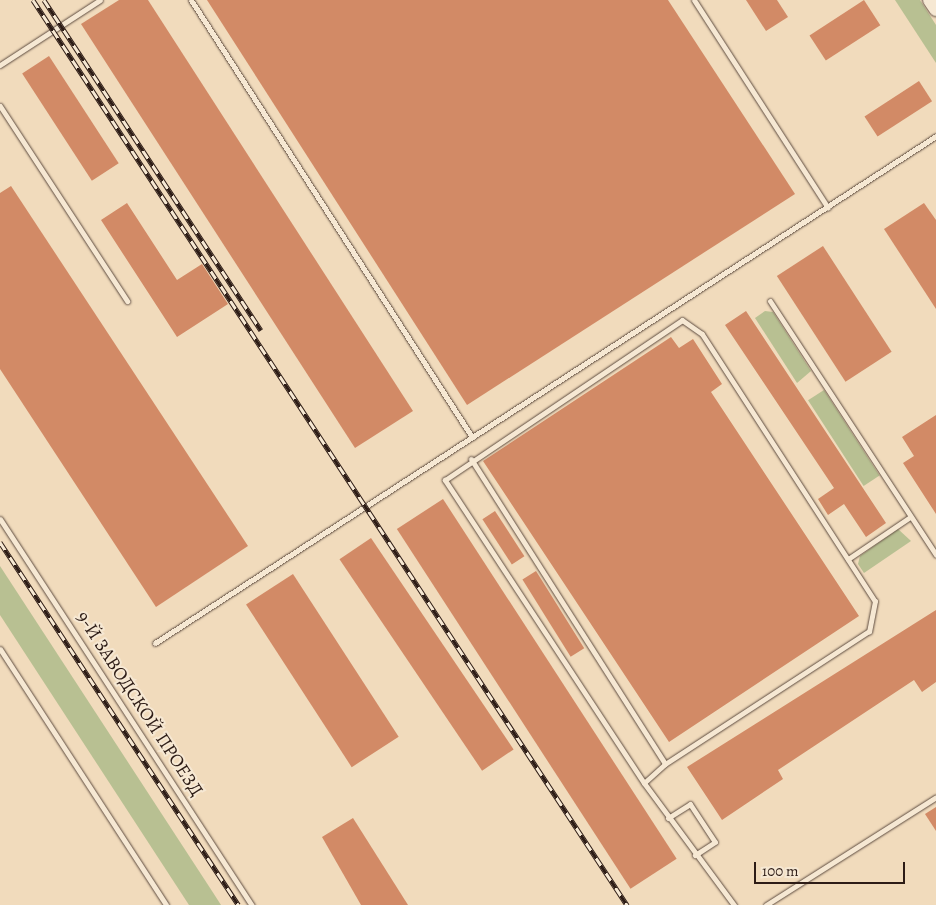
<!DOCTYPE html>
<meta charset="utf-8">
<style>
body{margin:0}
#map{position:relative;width:936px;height:905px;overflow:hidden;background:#f1dbbc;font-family:Alegreya,serif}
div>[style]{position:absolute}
.green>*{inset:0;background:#b8c092;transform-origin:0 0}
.building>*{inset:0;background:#d28a66;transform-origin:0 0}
.roads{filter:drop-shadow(0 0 1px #5e4c40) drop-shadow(0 0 1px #5e4c40)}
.service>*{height:5px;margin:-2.5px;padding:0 2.5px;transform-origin:2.5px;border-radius:2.5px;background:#f6e8d3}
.secondary>*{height:14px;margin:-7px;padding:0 7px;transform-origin:7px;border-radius:7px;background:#f6e8d3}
.rail>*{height:5px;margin-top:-2.5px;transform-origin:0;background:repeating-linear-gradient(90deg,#f6e8d3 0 9px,#2d1c16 0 18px);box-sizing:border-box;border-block:1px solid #2d1c16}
span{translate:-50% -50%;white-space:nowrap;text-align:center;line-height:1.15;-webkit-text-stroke:4px #f6e8d3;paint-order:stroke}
.street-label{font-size:19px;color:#2d1c16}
.scale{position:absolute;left:754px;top:862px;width:151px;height:22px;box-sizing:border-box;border:2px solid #2d1c16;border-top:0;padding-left:6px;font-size:15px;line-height:18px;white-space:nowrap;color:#2d1c16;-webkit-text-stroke:4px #f6e8d3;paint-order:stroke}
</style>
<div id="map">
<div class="green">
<div style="clip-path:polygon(895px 0,920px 0,936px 25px,936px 63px)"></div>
<div style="clip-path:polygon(765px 311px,773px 312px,811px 371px,797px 383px,755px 318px)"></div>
<div style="left:824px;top:390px;width:102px;height:19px;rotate:57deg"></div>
<div style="clip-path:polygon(898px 529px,911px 541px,864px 573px,858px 564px,860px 556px)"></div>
<div style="clip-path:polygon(0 566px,212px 891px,221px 905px,189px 905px,0 615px)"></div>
</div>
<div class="building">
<div style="clip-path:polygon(119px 0,148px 0,413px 411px,355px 448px,81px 24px)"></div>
<div style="clip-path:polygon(207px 0,668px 0,795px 194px,467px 405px)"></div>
<div style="clip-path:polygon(746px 0,777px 0,788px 17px,766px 31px)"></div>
<div style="left:864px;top:0;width:30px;height:65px;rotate:57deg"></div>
<div style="left:49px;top:56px;width:128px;height:32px;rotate:57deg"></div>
<div style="left:919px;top:81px;width:24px;height:65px;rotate:57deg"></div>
<div style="clip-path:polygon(11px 186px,248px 546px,156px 607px,0 369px,0 193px)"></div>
<div style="clip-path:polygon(127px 203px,177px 280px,202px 264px,228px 304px,177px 337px,101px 220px)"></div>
<div style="clip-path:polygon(924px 203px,936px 220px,936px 309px,884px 229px)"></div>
<div style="left:823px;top:246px;width:126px;height:55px;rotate:57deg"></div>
<div style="clip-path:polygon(746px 311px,886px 523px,866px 537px,844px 504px,828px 515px,818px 499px,834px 488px,725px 325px)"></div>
<div style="clip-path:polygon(671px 337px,679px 348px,693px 339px,722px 384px,711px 392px,859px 616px,669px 742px,483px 461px)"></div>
<div style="clip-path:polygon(936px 415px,936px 514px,903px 463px,914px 456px,902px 437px)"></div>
<div style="left:443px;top:499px;width:429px;height:55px;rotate:57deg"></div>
<div style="left:495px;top:511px;width:54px;height:15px;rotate:57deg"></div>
<div style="left:371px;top:538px;width:255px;height:38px;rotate:56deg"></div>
<div style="left:536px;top:571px;width:91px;height:16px;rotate:58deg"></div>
<div style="left:293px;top:574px;width:194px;height:56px;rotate:57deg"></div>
<div style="clip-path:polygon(936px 610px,936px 682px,922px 692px,914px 680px,778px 770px,783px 779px,722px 820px,687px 767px)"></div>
<div style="clip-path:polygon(936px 807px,936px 831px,925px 814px)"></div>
<div style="clip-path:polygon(353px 818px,408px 905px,361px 905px,322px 837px)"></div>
</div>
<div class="roads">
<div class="service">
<div style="left:191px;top:0;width:520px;rotate:57.26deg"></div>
<div style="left:694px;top:0;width:247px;rotate:57.2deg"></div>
<div style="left:0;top:65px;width:119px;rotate:-33deg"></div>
<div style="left:0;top:106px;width:233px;rotate:56.9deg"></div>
<div style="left:770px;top:301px;width:303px;rotate:56.8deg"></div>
<div style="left:471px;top:459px;width:361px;rotate:57.5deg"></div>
<div style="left:0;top:519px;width:461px;rotate:56.9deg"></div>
<div style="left:848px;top:559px;width:75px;rotate:-34.1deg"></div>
<div style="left:155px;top:643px;width:931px;rotate:-32.99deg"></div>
<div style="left:0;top:649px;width:305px;rotate:57deg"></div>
<div style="left:644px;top:783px;width:363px;rotate:-123.3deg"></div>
<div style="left:445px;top:480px;width:286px;rotate:-34deg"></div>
<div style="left:682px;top:320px;width:24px;rotate:35deg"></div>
<div style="left:702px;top:334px;width:318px;rotate:57.1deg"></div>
<div style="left:875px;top:601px;width:31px;rotate:101deg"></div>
<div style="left:869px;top:631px;width:244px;rotate:146.9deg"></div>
<div style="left:665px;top:764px;width:28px;rotate:138deg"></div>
<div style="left:644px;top:783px;width:152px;rotate:53.6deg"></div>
<div style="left:668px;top:818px;width:26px;rotate:-32deg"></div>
<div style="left:690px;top:804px;width:45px;rotate:56.7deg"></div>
<div style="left:715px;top:842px;width:24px;rotate:147deg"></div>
<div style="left:766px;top:905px;width:201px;rotate:-32.4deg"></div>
</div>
<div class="secondary">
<div style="left:930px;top:0;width:11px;rotate:56deg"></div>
</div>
</div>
<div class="rail">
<div style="left:33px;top:0;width:1083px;rotate:56.72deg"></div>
<div style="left:44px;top:0;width:395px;rotate:56.7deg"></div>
<div style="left:0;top:542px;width:434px;rotate:56.7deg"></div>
</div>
<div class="street-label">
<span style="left:139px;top:704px;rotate:57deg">9-Й ЗАВОДСКОЙ ПРОЕЗД</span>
</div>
<div class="scale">100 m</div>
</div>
